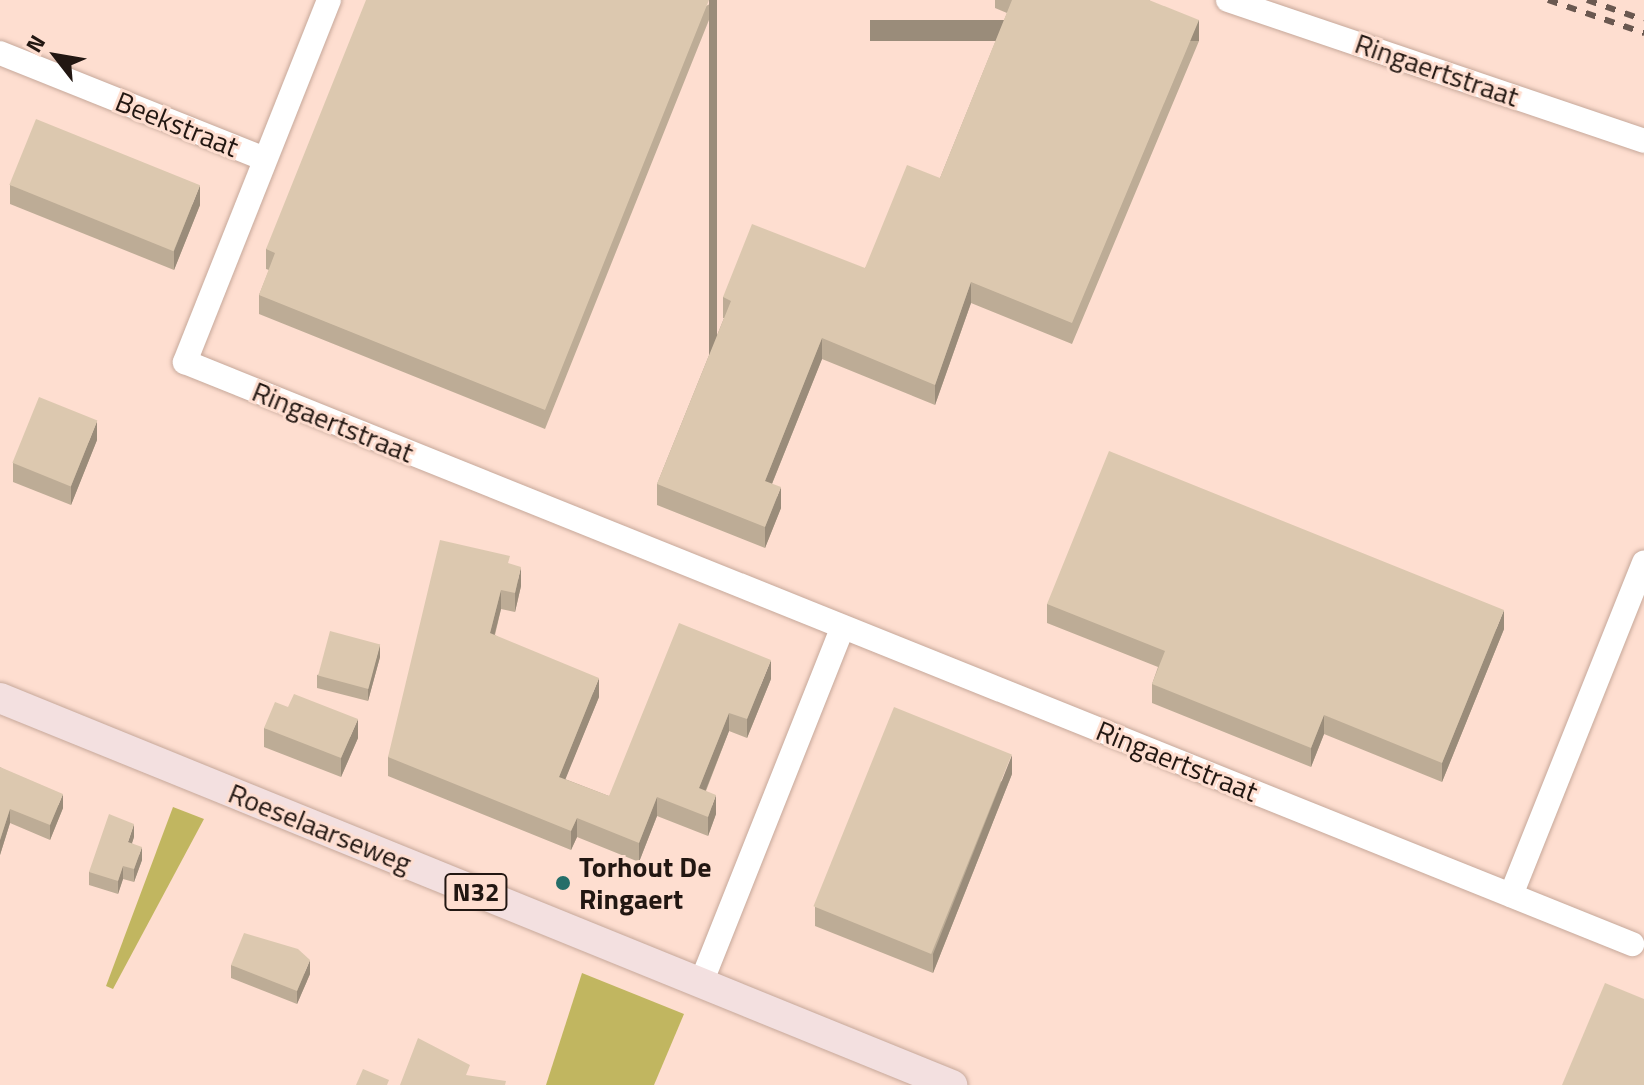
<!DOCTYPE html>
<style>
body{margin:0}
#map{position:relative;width:1644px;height:1085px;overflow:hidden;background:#feded0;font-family:"Titillium Web",sans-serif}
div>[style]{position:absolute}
.green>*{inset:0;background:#c1b660}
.roads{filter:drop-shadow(0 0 2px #c6a89a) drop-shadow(0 0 2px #c6a89a)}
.minor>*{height:24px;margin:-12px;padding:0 12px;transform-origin:12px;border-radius:12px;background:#fff}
.major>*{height:30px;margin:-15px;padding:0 15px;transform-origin:15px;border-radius:15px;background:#f3e0e0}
.rail>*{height:6px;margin-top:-3px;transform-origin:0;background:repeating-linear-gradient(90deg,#6a5850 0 10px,transparent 0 20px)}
.wall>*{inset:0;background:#bdac96}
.shaded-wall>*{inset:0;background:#9a8c7a;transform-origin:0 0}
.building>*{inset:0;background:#dcc8af;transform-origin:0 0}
.dots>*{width:22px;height:22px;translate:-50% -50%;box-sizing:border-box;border:4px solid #feded0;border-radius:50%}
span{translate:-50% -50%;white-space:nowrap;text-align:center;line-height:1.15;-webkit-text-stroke:6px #feded0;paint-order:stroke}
.shield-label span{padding:2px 6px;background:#feded0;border:2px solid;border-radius:6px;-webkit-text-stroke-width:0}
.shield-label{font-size:26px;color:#221712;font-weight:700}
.street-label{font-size:28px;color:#221712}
.poi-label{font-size:28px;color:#221712;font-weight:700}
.left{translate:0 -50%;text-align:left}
.north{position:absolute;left:16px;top:16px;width:80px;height:80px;-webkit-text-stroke:6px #feded0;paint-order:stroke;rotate:301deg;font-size:22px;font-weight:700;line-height:32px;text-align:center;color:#221712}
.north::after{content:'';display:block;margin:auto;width:28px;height:36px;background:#221712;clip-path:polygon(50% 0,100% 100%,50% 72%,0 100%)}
</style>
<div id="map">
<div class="green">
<div style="clip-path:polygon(173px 807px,204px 819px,113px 989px,106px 986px)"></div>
<div style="clip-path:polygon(582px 973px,684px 1014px,654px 1085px,546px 1085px)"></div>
</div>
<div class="roads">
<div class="minor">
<div style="left:329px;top:0;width:390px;rotate:111.7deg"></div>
<div style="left:185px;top:362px;width:1560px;rotate:21.91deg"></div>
<div style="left:1228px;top:0;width:439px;rotate:18.7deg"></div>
<div style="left:0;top:53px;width:285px;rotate:21.8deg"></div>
<div style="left:1511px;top:895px;width:358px;rotate:-68.2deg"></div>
<div style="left:701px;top:983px;width:383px;rotate:-68.3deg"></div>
</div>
<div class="major">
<div style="left:0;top:698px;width:1028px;rotate:22.12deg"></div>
</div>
</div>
<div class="rail">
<div style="left:1548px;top:0;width:102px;rotate:19deg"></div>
<div style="left:1587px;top:0;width:60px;rotate:19.3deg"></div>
</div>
<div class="wall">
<div style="clip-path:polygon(717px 0,545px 429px,259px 314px,259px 295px,269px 270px,266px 269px,266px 249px)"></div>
<div style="clip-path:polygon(995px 0,1149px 0,1199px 41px,1072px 344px,971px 303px,935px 405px,822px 359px,772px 484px,781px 508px,765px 548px,657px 505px,657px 484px,724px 318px,723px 318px,723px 297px,865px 268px,940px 178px,1007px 13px,995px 8px)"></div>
<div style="clip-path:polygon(10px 185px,200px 205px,174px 270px,10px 204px)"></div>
<div style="clip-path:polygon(97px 440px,71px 505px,13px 482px,13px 463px)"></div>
<div style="clip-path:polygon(510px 564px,521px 586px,515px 612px,501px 609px,495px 635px,599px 697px,565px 779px,609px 796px,771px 679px,747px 738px,729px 731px,706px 791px,716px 814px,708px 836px,657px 816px,639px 862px,577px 837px,571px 850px,388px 776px,388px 757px)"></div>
<div style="clip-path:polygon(1047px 604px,1504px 629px,1442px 782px,1324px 734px,1311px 767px,1152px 703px,1152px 684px,1158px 667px,1047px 623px)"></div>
<div style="clip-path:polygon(380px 657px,368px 701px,317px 688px,317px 675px)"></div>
<div style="clip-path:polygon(264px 728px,358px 738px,341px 777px,264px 747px)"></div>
<div style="clip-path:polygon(0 767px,63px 808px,50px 840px,10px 823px,0 855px)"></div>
<div style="clip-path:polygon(1012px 774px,933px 973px,815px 926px,815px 907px)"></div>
<div style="clip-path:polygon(134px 837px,132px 843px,142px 860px,134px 882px,123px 879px,118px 894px,89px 885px,89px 872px)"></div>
<div style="clip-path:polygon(231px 965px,310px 974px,297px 1004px,231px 978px)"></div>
</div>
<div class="shaded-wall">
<div style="left:709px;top:0;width:8px;height:442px"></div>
<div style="left:1199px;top:20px;width:21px;height:329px;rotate:90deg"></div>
<div style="clip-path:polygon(200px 185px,200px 205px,174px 270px,174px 251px)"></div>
<div style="clip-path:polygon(971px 282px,971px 303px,935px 405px,935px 385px)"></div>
<div style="clip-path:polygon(822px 338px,822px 359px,765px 501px,765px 481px)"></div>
<div style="clip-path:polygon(97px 421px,97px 440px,71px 505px,71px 486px)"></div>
<div style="clip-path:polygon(781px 487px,781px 508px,765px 548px,765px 527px)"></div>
<div style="clip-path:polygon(521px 567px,521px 586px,515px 612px,515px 593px)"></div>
<div style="clip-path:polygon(501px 590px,501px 609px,490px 652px,490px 633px)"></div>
<div style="clip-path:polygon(1504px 610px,1504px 629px,1442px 782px,1442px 763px)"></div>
<div style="clip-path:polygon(380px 644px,380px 657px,368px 701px,368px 688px)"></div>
<div style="clip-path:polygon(771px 660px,771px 679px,747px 738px,747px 719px)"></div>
<div style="clip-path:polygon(599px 678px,599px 697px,559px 795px,559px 777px)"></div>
<div style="clip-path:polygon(729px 713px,729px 731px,699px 807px,699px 788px)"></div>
<div style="clip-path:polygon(1324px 715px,1324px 734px,1311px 767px,1311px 748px)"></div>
<div style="clip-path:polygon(358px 719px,358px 738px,341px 777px,341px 758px)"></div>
<div style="clip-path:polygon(1012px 755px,1012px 774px,933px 973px,933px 954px)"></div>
<div style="clip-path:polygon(63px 794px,63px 808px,50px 840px,50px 825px)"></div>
<div style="clip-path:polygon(716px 795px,716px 814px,708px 836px,708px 817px)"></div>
<div style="clip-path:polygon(657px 797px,657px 816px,639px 862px,639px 843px)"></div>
<div style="clip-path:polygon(10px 809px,10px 823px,0 855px,0 840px)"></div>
<div style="clip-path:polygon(577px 818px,577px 837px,571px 850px,571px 831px)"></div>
<div style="clip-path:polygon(134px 824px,134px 837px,128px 855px,128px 842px)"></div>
<div style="clip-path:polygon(142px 847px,142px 860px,134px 882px,134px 869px)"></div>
<div style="clip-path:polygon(123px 866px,123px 879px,118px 894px,118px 881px)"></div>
<div style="clip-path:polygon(310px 960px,310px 974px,297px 1004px,297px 991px)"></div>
</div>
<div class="building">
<div style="clip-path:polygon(366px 0,709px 0,545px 410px,259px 295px,275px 253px,266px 249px)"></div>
<div style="clip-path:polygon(1012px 0,1149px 0,1199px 20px,1072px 323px,971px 282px,935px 385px,822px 338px,765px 481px,781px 487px,765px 527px,657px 484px,731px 301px,723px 297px,752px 224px,865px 268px,907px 165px,940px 178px)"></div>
<div style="left:36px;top:119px;width:177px;height:71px;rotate:22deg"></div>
<div style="left:39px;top:397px;width:63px;height:71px;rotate:22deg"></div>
<div style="clip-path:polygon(1109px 451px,1504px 610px,1442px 763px,1324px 715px,1311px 748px,1152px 684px,1165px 651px,1047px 604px)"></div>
<div style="clip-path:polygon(440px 540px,510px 556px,508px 563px,521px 567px,515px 593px,501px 590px,490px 633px,599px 678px,559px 777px,609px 796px,679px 623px,771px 660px,747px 719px,729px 713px,699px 788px,716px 795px,708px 817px,657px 797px,639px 843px,577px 818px,571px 831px,388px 757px)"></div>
<div style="left:330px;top:631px;width:52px;height:46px;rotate:15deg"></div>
<div style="clip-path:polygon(294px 694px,358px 719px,341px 758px,264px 728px,275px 702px,288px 707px)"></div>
<div style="left:894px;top:707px;width:127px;height:215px;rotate:22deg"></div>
<div style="clip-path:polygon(0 767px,63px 794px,50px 825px,10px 809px,0 840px)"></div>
<div style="clip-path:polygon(109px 814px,134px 824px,128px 842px,142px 847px,134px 869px,123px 866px,118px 881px,89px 872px)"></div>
<div style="clip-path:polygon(244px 933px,298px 949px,310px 960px,297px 991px,231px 965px)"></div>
<div style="clip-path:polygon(1605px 983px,1644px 999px,1644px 1085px,1562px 1085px)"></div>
<div style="clip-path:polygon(418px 1038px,470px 1065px,466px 1075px,506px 1081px,505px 1085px,400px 1085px)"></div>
<div style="clip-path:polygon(363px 1069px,389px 1080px,387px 1085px,356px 1085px)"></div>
</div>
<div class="dots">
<div style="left:563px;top:883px;background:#256e69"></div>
</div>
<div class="shield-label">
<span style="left:476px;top:892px">N32</span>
</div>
<div class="street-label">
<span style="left:1437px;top:70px;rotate:19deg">Ringaertstraat</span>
<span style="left:177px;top:124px;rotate:22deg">Beekstraat</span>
<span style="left:333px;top:422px;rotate:22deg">Ringaertstraat</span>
<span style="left:1177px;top:761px;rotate:22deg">Ringaertstraat</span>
<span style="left:320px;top:828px;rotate:22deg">Roeselaarseweg</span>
</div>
<div class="poi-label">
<span class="left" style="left:579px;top:883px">Torhout De<br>Ringaert</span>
</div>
<div class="north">N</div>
</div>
